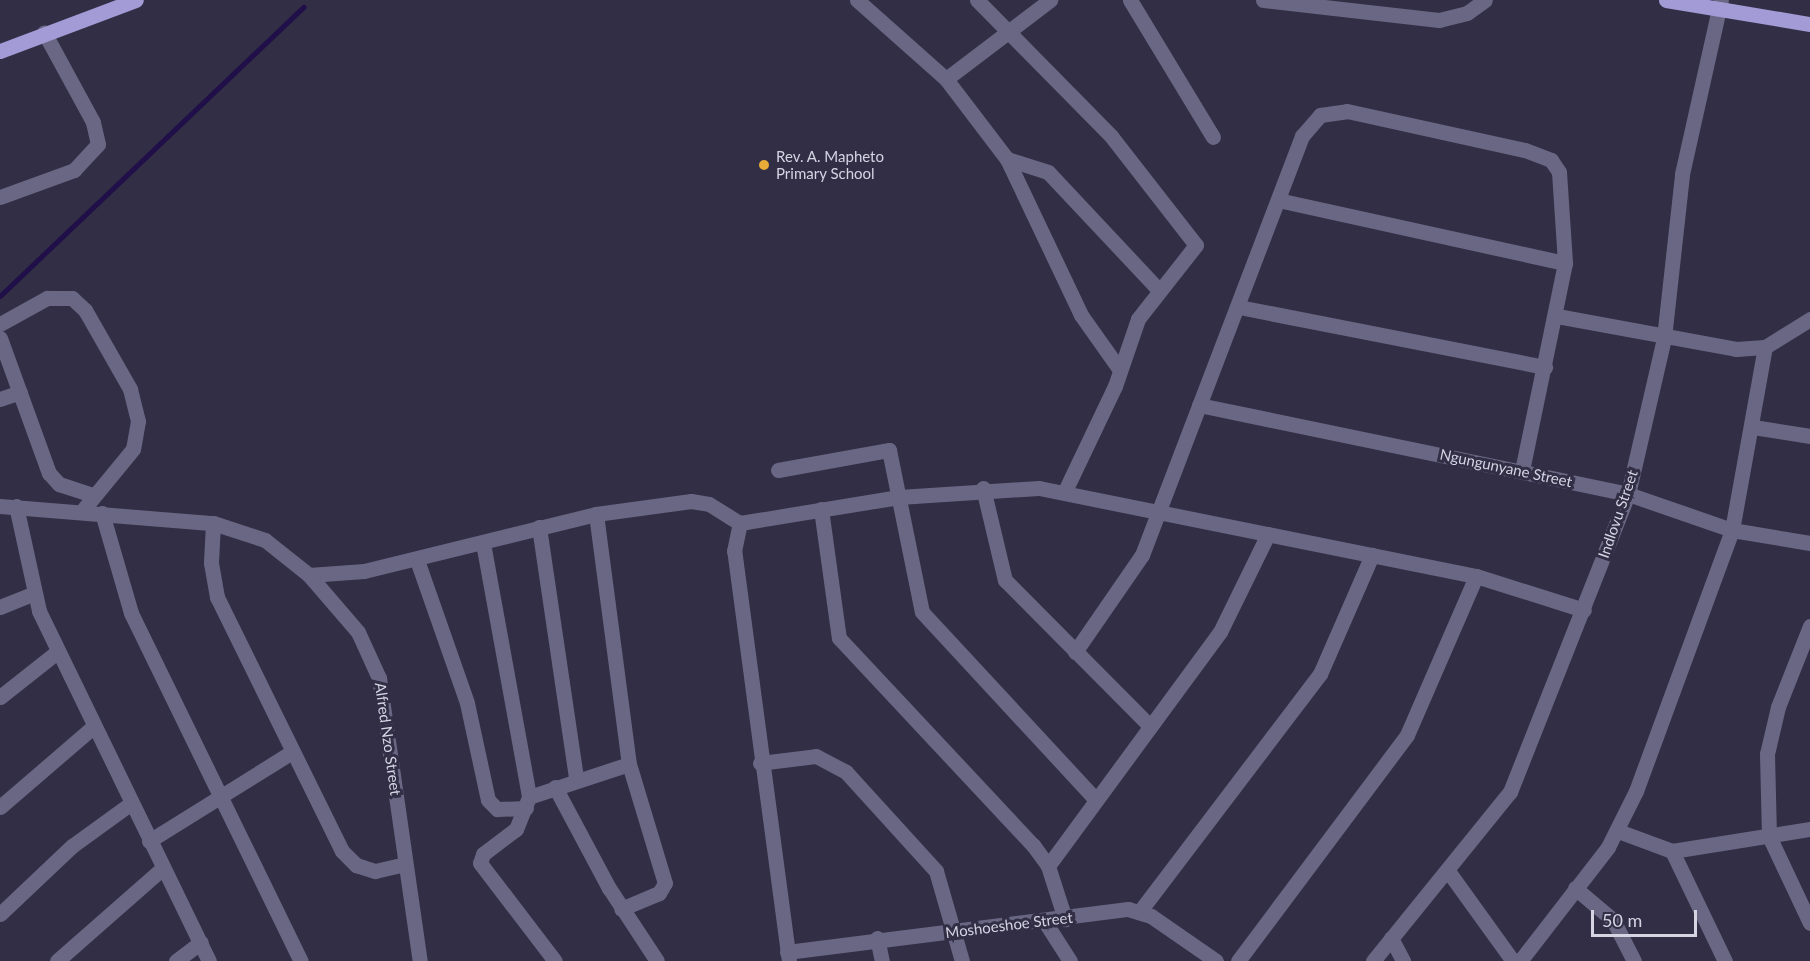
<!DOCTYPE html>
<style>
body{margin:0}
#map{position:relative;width:1810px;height:961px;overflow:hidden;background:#312e45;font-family:Lato,sans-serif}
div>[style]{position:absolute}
.stream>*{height:4.5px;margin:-2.25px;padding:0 2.25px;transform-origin:2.25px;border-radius:2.25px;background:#200f49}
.minor>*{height:15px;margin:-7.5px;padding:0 7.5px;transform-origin:7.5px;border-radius:7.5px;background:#6a6784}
.major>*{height:15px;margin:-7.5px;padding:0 7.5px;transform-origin:7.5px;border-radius:7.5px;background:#a29bd6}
.dots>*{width:16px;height:16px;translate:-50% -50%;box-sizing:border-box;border:3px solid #312e45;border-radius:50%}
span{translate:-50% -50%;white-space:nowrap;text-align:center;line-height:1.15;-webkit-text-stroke:6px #312e45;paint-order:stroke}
.poi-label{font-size:15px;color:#d5d4e3}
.left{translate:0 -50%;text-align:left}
.street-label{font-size:15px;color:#d5d4e3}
.scale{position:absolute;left:1591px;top:910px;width:106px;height:27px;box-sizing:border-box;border:3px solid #d5d4e3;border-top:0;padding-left:8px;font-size:18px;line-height:21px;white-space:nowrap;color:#d5d4e3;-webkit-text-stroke:4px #312e45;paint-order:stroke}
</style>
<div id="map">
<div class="stream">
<div style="left:0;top:296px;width:419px;rotate:-43.6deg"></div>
</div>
<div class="minor">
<div style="left:857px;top:0;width:119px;rotate:41.6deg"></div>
<div style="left:946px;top:79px;width:101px;rotate:52.7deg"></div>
<div style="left:1007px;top:159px;width:173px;rotate:64.6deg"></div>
<div style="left:1081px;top:315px;width:67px;rotate:54.7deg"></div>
<div style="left:977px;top:0;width:191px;rotate:45.4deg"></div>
<div style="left:1111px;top:136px;width:138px;rotate:52.1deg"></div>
<div style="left:1196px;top:245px;width:94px;rotate:128.1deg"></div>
<div style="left:1138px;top:319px;width:71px;rotate:108.9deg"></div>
<div style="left:1115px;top:386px;width:116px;rotate:115.5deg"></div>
<div style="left:1130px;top:0;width:160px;rotate:58.8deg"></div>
<div style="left:1263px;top:0;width:177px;rotate:6.5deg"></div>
<div style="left:1439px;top:20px;width:29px;rotate:-14deg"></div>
<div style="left:1467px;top:13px;width:22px;rotate:-36deg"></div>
<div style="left:946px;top:79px;width:131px;rotate:-37.2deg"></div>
<div style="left:1007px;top:159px;width:43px;rotate:17.6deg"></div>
<div style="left:1048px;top:172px;width:161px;rotate:46.8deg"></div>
<div style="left:0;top:197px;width:79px;rotate:-20deg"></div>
<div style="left:74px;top:170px;width:35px;rotate:-47deg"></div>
<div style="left:98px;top:144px;width:23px;rotate:-103deg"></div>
<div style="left:93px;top:122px;width:102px;rotate:-118.6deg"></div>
<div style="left:1278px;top:200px;width:294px;rotate:12.4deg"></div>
<div style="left:1239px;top:307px;width:312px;rotate:11.1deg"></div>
<div style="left:1557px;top:316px;width:182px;rotate:10.4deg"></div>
<div style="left:1736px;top:349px;width:29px;rotate:-4deg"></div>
<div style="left:1765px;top:347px;width:53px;rotate:-31.9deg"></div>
<div style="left:0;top:324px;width:54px;rotate:-29deg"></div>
<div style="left:47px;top:298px;width:25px"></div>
<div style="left:72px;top:298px;width:18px;rotate:43deg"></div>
<div style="left:85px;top:310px;width:91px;rotate:60.3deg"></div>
<div style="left:130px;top:389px;width:33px;rotate:76deg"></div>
<div style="left:138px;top:421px;width:28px;rotate:100deg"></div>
<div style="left:133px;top:449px;width:80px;rotate:129.4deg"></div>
<div style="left:0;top:338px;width:144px;rotate:70.1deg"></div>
<div style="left:49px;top:473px;width:15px;rotate:48deg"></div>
<div style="left:59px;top:484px;width:35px;rotate:18deg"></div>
<div style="left:0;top:399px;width:21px;rotate:-19deg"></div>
<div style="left:1199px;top:405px;width:438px;rotate:11.7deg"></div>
<div style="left:1628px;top:494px;width:110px;rotate:19.1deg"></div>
<div style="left:1732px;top:530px;width:79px;rotate:9.5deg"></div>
<div style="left:1753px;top:427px;width:58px;rotate:9deg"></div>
<div style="left:778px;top:470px;width:113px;rotate:-10.2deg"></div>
<div style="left:889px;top:450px;width:165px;rotate:78.5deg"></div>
<div style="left:922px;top:612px;width:255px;rotate:47.2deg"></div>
<div style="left:983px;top:488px;width:95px;rotate:76.6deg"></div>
<div style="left:1005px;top:580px;width:206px;rotate:45.2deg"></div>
<div style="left:0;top:506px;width:214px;rotate:4.6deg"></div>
<div style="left:213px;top:523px;width:55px;rotate:18.1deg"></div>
<div style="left:265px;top:540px;width:56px;rotate:38.5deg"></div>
<div style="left:309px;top:575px;width:75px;rotate:49.3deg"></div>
<div style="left:358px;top:632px;width:51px;rotate:65.5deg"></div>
<div style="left:379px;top:678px;width:286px;rotate:81.8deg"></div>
<div style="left:16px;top:506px;width:107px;rotate:77.6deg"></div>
<div style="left:39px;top:611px;width:389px;rotate:64.1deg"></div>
<div style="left:821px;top:509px;width:130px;rotate:82.1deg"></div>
<div style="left:839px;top:638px;width:284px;rotate:46.9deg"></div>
<div style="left:1033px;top:845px;width:26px;rotate:54deg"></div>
<div style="left:1048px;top:866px;width:56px;rotate:72.2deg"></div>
<div style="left:102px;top:513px;width:104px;rotate:73.8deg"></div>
<div style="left:131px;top:613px;width:387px;rotate:64deg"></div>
<div style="left:596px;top:514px;width:252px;rotate:82.5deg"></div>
<div style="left:629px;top:764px;width:124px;rotate:73.2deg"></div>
<div style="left:665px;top:883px;width:12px;rotate:121deg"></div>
<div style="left:659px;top:893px;width:41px;rotate:157.2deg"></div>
<div style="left:213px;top:523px;width:40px;rotate:92.9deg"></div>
<div style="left:211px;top:563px;width:35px;rotate:80deg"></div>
<div style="left:217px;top:597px;width:283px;rotate:63.8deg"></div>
<div style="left:342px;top:851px;width:20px;rotate:45deg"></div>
<div style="left:356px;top:865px;width:20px;rotate:18deg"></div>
<div style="left:375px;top:871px;width:31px;rotate:-13deg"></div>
<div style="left:539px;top:527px;width:255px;rotate:81.6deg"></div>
<div style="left:483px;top:543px;width:258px;rotate:79.7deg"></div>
<div style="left:529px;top:797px;width:35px;rotate:112deg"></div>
<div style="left:516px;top:829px;width:41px;rotate:142.9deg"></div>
<div style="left:483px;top:854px;width:9px;rotate:108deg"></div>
<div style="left:480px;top:863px;width:123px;rotate:52.6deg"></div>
<div style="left:417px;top:560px;width:151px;rotate:70.7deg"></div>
<div style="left:467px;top:703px;width:99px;rotate:77.8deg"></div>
<div style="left:488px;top:800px;width:13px;rotate:45deg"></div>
<div style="left:497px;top:809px;width:29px;rotate:-2deg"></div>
<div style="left:309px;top:575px;width:55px;rotate:-4.2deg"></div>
<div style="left:364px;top:571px;width:239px;rotate:-13.8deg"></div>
<div style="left:596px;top:514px;width:96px;rotate:-7.8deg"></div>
<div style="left:691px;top:501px;width:18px;rotate:9deg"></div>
<div style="left:709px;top:504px;width:36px;rotate:32deg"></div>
<div style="left:0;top:607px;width:35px;rotate:-22deg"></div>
<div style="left:1810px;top:626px;width:87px;rotate:111.6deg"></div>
<div style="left:1778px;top:707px;width:48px;rotate:103.2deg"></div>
<div style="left:1767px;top:754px;width:82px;rotate:88.6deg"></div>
<div style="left:1769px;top:836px;width:96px;rotate:64.8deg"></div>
<div style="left:1075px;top:652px;width:118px;rotate:-55.4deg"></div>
<div style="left:1142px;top:555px;width:449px;rotate:-69.1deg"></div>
<div style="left:1302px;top:136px;width:28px;rotate:-49deg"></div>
<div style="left:1320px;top:115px;width:27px;rotate:-8deg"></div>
<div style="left:1347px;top:111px;width:182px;rotate:12.4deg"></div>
<div style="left:1525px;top:150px;width:28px;rotate:21deg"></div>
<div style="left:1551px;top:160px;width:14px;rotate:56deg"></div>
<div style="left:1559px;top:172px;width:91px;rotate:86.2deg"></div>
<div style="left:1565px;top:263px;width:212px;rotate:101.7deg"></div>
<div style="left:0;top:697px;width:73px;rotate:-38.3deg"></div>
<div style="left:760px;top:763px;width:56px;rotate:-7.1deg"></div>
<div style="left:816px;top:756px;width:34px;rotate:28deg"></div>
<div style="left:846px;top:772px;width:134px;rotate:47.7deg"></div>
<div style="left:936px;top:871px;width:94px;rotate:73.9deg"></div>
<div style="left:555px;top:787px;width:115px;rotate:61.9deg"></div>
<div style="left:609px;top:888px;width:87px;rotate:56.7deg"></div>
<div style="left:529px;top:797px;width:105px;rotate:-18.3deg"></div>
<div style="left:0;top:807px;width:123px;rotate:-40.7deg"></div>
<div style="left:1618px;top:831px;width:58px;rotate:20.3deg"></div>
<div style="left:1672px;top:851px;width:140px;rotate:-9.1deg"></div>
<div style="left:149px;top:841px;width:168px;rotate:-31.9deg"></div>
<div style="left:1672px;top:851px;width:122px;rotate:64.3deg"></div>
<div style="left:1048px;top:866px;width:290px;rotate:-53.7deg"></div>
<div style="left:1220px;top:632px;width:109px;rotate:-63.9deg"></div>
<div style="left:1448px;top:871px;width:111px;rotate:54.2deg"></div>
<div style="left:1575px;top:888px;width:50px;rotate:40.1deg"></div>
<div style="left:1613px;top:920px;width:46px;rotate:62.9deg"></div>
<div style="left:1140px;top:911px;width:298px;rotate:-52.8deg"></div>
<div style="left:1320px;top:674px;width:130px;rotate:-66.4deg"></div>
<div style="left:0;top:914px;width:99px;rotate:-43.4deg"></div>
<div style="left:72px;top:846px;width:72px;rotate:-35.9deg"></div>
<div style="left:1045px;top:922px;width:46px;rotate:57.3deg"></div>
<div style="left:877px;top:938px;width:24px;rotate:78deg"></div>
<div style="left:1391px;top:938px;width:26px;rotate:62deg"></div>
<div style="left:787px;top:952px;width:344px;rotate:-7.2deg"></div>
<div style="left:1128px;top:909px;width:24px;rotate:17deg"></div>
<div style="left:1151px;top:916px;width:79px;rotate:34.7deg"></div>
<div style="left:57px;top:961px;width:141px;rotate:-41.3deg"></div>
<div style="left:176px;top:961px;width:31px;rotate:-37deg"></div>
<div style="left:789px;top:961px;width:414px;rotate:-97.6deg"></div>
<div style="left:734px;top:551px;width:29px;rotate:-78deg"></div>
<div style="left:740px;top:523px;width:161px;rotate:-9.3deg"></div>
<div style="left:899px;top:497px;width:140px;rotate:-3.7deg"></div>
<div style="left:1039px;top:488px;width:446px;rotate:11.4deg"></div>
<div style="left:1476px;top:576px;width:113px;rotate:17.5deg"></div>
<div style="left:1238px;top:961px;width:282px;rotate:-53.2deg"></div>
<div style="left:1407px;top:735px;width:173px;rotate:-66.5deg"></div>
<div style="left:1373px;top:961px;width:218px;rotate:-51deg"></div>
<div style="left:1510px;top:792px;width:321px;rotate:-68.4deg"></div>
<div style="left:1628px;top:494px;width:160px;rotate:-77deg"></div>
<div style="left:1664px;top:338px;width:165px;rotate:-83.7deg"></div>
<div style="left:1682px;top:174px;width:178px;rotate:-77.4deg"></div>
<div style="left:1520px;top:961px;width:144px;rotate:-52.3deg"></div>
<div style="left:1608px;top:847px;width:63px;rotate:-63.4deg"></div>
<div style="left:1636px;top:791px;width:278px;rotate:-69.8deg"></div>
<div style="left:1732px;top:530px;width:186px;rotate:-79.8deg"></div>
</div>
<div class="major">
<div style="left:1666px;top:0;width:146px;rotate:9.5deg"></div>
<div style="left:0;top:51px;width:145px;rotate:-20.6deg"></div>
</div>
<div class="dots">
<div style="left:764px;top:165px;background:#e8ab37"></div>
</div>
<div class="poi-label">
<span class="left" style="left:776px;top:165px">Rev. A. Mapheto<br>Primary School</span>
</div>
<div class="street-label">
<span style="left:1506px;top:468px;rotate:12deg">Ngungunyane Street</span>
<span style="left:1618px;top:514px;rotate:-71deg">Indlovu Street</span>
<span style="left:388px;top:739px;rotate:82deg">Alfred Nzo Street</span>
<span style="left:1009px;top:925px;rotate:-7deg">Moshoeshoe Street</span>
</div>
<div class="scale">50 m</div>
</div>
